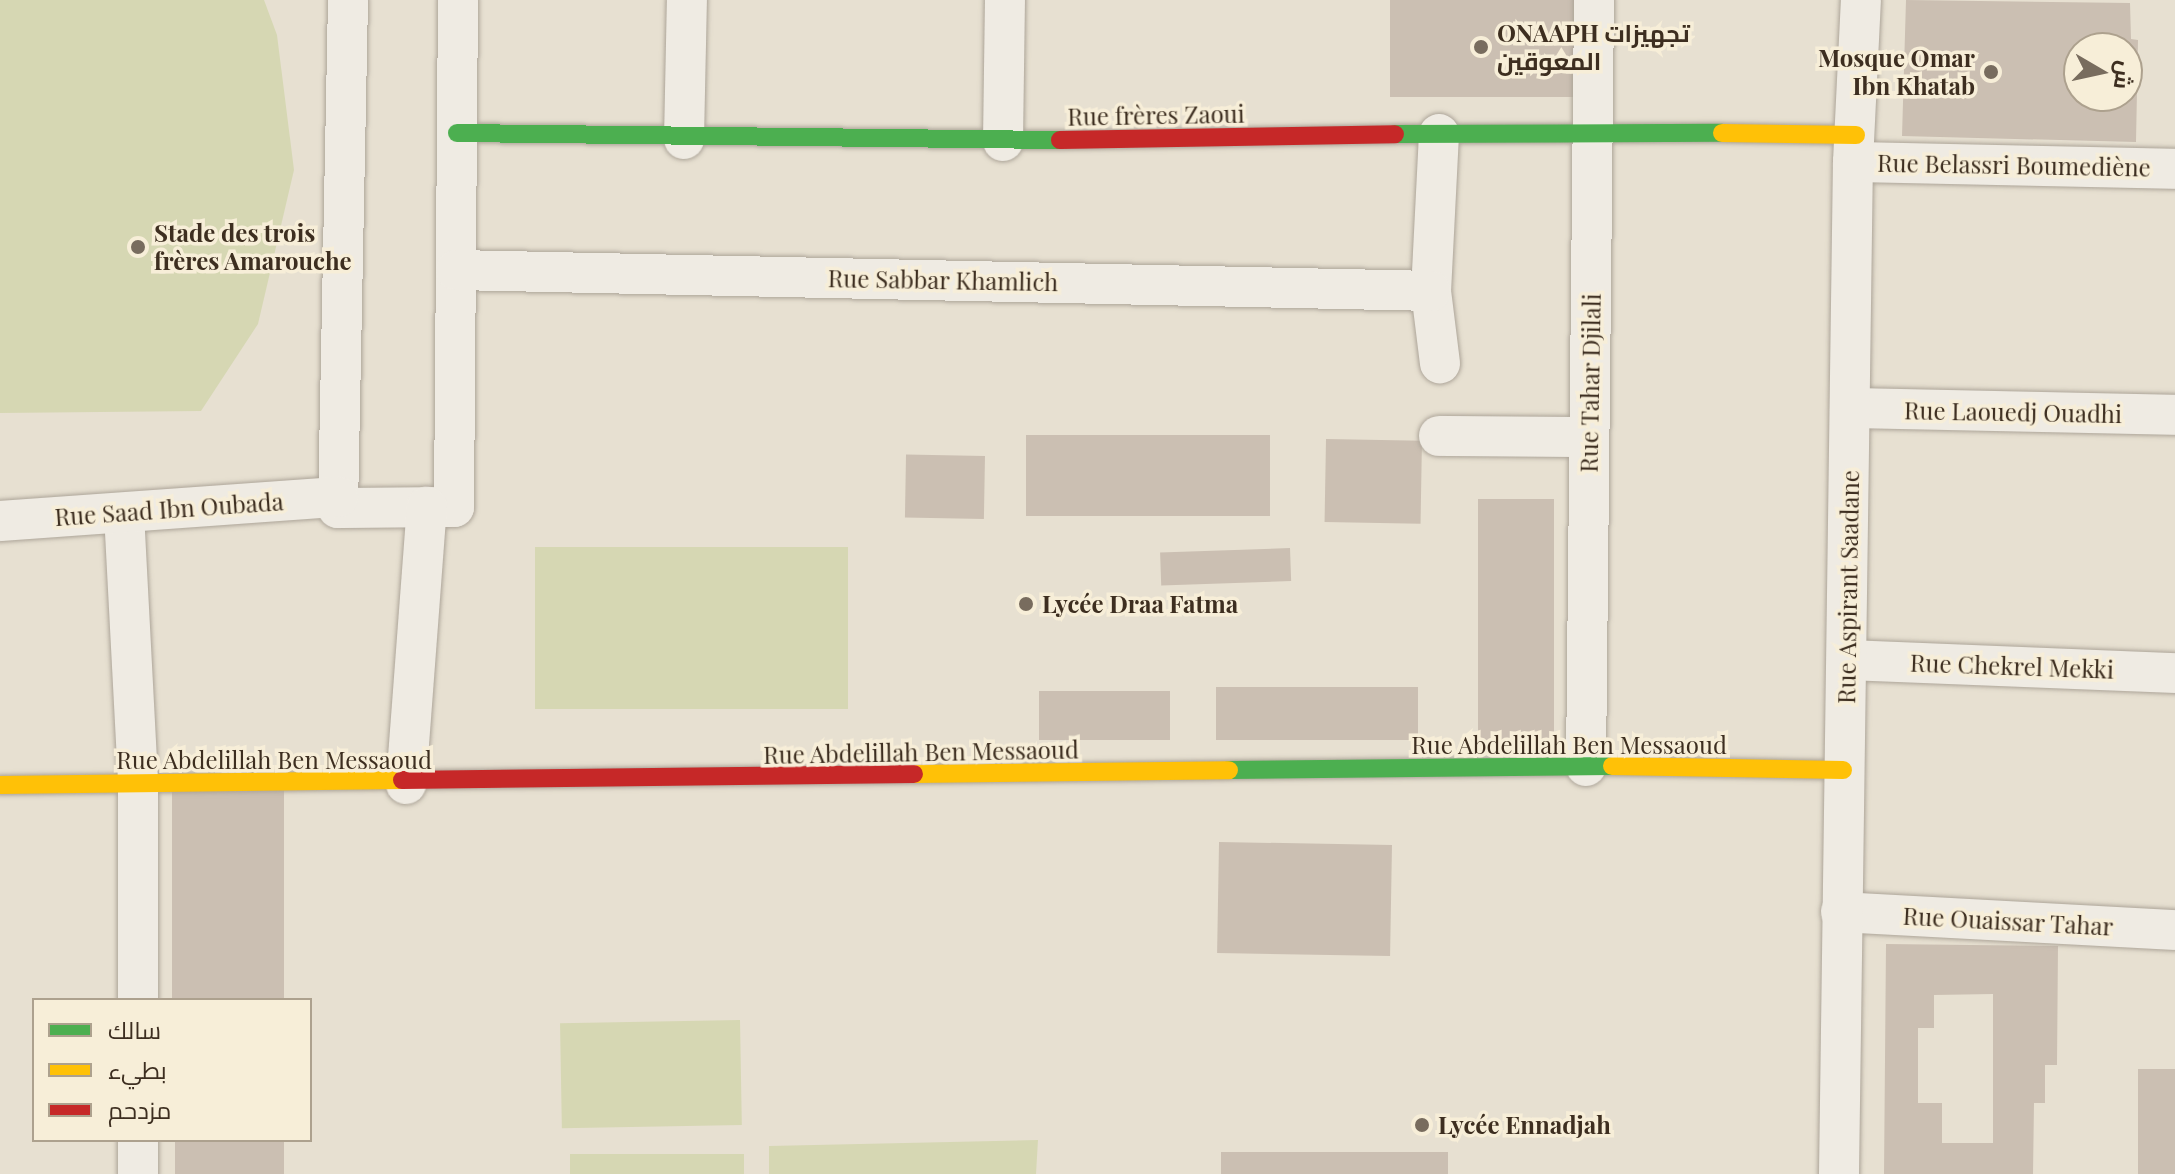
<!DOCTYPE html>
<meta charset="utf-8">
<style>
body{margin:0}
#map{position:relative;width:2175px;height:1174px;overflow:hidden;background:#e7e0d1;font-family:"Playfair Display",Cairo,serif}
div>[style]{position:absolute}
.green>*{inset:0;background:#d6d7b3;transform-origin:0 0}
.building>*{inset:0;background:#cbbfb2;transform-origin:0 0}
.roads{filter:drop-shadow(0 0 2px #ada599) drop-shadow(0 0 2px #ada599)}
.street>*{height:40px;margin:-20px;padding:0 20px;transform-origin:20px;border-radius:20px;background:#efebe3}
.fast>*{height:18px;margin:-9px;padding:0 9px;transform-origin:9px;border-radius:9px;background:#4caf50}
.slow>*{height:18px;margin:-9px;padding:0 9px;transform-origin:9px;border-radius:9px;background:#ffc107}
.jam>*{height:18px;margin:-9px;padding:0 9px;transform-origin:9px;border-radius:9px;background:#c62828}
.dots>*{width:22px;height:22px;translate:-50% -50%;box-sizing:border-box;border:4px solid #f7eed8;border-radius:50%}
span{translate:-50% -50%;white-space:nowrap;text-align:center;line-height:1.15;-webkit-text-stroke:7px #f7eed8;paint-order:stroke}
.poi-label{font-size:24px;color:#3d2e20;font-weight:700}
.left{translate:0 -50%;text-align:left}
.right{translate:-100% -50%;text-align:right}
.street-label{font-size:24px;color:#3d2e20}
.legend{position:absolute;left:32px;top:998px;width:280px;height:144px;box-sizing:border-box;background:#f7eed8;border:2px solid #ada18e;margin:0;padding:10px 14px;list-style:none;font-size:24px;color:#3d2e20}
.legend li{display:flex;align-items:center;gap:16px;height:40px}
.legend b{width:40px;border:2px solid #ada18e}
.north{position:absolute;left:2063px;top:32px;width:80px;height:80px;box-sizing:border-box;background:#f7eed8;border:2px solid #ada18e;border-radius:50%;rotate:99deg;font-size:22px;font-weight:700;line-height:32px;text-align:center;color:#3d2e20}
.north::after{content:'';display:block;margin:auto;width:28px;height:36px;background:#786c5e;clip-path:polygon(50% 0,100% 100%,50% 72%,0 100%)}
</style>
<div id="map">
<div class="green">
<div style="clip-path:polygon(0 0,264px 0,277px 35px,294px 170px,258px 324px,201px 411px,0 413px)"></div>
<div style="left:848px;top:547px;width:162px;height:313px;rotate:90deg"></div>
<div style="left:740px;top:1020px;width:105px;height:180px;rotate:89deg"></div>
<div style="clip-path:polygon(1038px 1140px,1036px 1174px,769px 1174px,769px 1146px)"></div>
<div style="left:570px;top:1154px;width:174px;height:20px"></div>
</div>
<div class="building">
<div style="left:1390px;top:0;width:184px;height:97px"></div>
<div style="clip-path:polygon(evenodd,1906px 0,2130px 3px,2131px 39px,2138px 40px,2136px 142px,1902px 136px,1906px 0,2079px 48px,2127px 48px,2127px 96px,2079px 96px,2079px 48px)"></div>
<div style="left:1026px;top:435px;width:244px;height:81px"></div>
<div style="left:1326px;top:439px;width:96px;height:83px;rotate:1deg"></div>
<div style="left:985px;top:456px;width:63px;height:79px;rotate:91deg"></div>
<div style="left:1554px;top:499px;width:244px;height:76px;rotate:90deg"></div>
<div style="left:1290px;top:548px;width:33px;height:130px;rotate:88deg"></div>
<div style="left:1216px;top:687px;width:202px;height:53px"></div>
<div style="left:1039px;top:691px;width:131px;height:49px"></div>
<div style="left:284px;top:789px;width:211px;height:112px;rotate:90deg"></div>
<div style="left:1392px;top:845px;width:111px;height:173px;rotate:91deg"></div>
<div style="clip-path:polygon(evenodd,1886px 944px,2058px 946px,2057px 1065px,2045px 1065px,2045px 1103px,2034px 1103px,2033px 1174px,1884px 1174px,1886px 944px,1993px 994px,1993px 1143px,1942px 1143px,1942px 1103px,1918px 1103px,1918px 1028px,1934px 1028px,1934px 995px,1993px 994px)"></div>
<div style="left:2138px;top:1069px;width:37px;height:105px"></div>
<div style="left:175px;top:1140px;width:109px;height:34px"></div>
<div style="left:1448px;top:1152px;width:22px;height:227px;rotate:90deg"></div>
</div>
<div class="roads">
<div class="street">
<div style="left:348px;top:0;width:508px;rotate:91.13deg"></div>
<div style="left:338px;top:508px;width:116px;rotate:-0.5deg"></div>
<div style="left:454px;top:507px;width:507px;rotate:-89.55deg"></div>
<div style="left:1439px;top:134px;width:157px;rotate:92.9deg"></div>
<div style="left:1431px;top:291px;width:73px;rotate:82.9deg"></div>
<div style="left:684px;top:139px;width:139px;rotate:-88.8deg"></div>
<div style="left:1003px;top:141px;width:141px;rotate:-89.2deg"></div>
<div style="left:1853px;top:162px;width:322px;rotate:1.2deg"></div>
<div style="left:456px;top:270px;width:975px;rotate:1.23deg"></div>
<div style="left:1850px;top:408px;width:325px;rotate:1.2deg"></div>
<div style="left:1439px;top:436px;width:149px;rotate:0.4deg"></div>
<div style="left:124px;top:513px;width:270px;rotate:87deg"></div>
<div style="left:138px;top:783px;width:217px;rotate:90deg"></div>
<div style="left:0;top:521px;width:339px;rotate:-4.1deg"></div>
<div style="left:1849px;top:660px;width:326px;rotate:2.3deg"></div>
<div style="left:1586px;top:766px;width:766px;rotate:-89.4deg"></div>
<div style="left:406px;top:784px;width:278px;rotate:-85.7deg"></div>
<div style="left:1841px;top:912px;width:334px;rotate:3.1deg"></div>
<div style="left:138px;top:1140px;width:34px;rotate:90deg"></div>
<div style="left:1839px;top:1174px;width:1012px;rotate:-89.21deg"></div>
<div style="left:1853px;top:162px;width:162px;rotate:-87.2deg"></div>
</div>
<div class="fast">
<div style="left:457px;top:133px;width:603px;rotate:0.67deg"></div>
<div style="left:1395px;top:134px;width:327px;rotate:-0.2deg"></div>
<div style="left:1229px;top:770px;width:383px;rotate:-0.6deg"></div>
</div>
<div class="slow">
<div style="left:1722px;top:133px;width:134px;rotate:0.9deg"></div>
<div style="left:1612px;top:766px;width:231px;rotate:1deg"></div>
<div style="left:914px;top:774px;width:315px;rotate:-0.7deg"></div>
<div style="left:0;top:785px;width:402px;rotate:-0.7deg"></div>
</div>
<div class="jam">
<div style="left:1060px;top:140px;width:335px;rotate:-1deg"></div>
<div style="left:402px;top:780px;width:512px;rotate:-0.67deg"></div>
</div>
</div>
<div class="dots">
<div style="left:1481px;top:47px;background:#786c5e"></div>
<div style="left:1991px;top:72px;background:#786c5e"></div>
<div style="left:138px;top:247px;background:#786c5e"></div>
<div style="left:1026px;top:604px;background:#786c5e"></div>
<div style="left:1422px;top:1125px;background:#786c5e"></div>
</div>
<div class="poi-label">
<span class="left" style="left:1497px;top:47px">ONAAPH تجهيزات<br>المعوقين</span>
<span class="right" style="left:1975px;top:72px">Mosque Omar<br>Ibn Khatab</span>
<span class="left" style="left:154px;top:247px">Stade des trois<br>frères Amarouche</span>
<span class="left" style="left:1042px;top:604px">Lycée Draa Fatma</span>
<span class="left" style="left:1438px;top:1125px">Lycée Ennadjah</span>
</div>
<div class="street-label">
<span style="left:1156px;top:115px;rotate:-1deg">Rue frères Zaoui</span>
<span style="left:2014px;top:165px;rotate:1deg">Rue Belassri Boumediène</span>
<span style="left:943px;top:280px;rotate:1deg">Rue Sabbar Khamlich</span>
<span style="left:1590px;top:383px;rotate:-89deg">Rue Tahar Djilali</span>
<span style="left:2013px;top:412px;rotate:1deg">Rue Laouedj Ouadhi</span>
<span style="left:169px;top:509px;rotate:-4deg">Rue Saad Ibn Oubada</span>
<span style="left:1848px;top:587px;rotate:-89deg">Rue Aspirant Saadane</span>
<span style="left:2012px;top:666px;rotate:2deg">Rue Chekrel Mekki</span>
<span style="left:1569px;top:745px">Rue Abdelillah Ben Messaoud</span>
<span style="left:921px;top:752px;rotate:-1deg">Rue Abdelillah Ben Messaoud</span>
<span style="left:274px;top:760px">Rue Abdelillah Ben Messaoud</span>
<span style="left:2008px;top:921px;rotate:3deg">Rue Ouaissar Tahar</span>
</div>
<ul class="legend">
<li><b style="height:10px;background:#4caf50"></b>سالك</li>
<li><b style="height:10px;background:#ffc107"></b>بطيء</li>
<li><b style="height:10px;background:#c62828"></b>مزدحم</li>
</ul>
<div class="north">ش</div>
</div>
